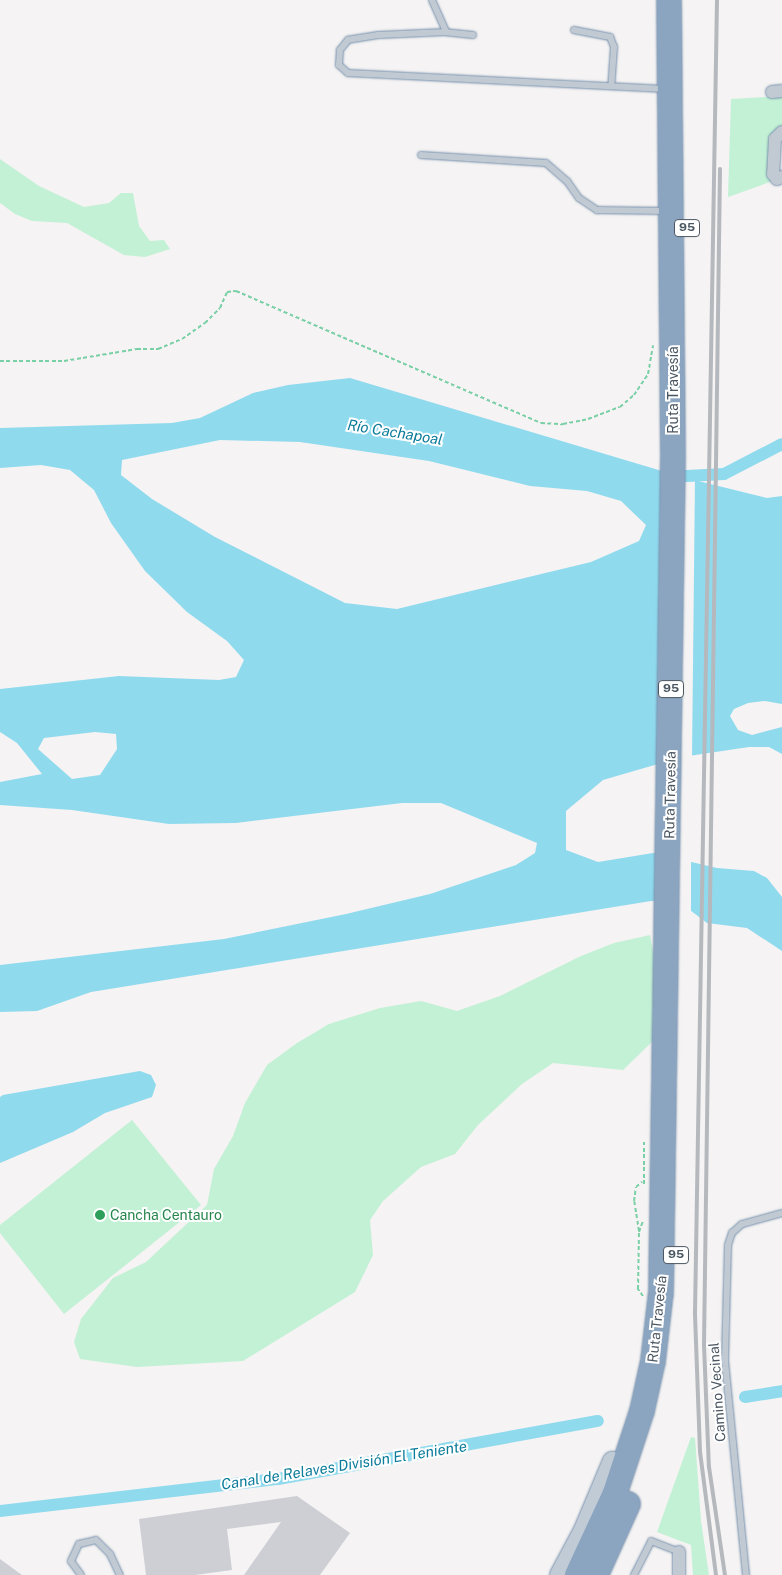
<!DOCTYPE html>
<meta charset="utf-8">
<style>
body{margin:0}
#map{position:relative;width:782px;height:1575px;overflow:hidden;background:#f5f3f3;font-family:"Public Sans",sans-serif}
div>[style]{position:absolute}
.green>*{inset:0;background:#c3f1d5}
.water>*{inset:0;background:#90daee}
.pier>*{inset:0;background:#f5f3f3}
.canal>*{height:12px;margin:-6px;padding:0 6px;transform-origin:6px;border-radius:6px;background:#90daee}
.building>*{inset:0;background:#cdcfd5}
.path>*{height:2px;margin-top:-1px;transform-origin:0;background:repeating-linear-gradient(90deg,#7ad0a6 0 4px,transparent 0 6.5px)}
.roads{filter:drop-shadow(0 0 1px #7690ad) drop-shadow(0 0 1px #7690ad)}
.lane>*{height:6px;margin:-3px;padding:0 3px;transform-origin:3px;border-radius:3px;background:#c1cad2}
.street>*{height:12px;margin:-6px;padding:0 6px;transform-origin:6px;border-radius:6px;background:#c1cad2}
.secondary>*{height:18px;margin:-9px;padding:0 9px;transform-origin:9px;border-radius:9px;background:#c1cbd6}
.highway>*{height:24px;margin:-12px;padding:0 12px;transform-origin:12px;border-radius:12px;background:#8ba5c1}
.rail>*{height:4px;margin:-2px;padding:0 2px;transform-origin:2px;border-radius:2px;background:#b5b8bd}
.dots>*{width:14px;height:14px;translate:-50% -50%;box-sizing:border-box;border:2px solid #fff;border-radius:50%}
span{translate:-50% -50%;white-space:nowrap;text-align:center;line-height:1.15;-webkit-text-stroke:4px #fff;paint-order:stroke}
.shield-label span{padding:1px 4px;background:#fff;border:1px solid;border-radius:4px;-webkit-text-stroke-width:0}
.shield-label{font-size:12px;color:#4a5661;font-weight:700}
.street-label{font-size:14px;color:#4a5661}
.leisure-label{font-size:14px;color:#27864d}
.left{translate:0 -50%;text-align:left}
.water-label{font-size:15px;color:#0c7c9b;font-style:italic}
</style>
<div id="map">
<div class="green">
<div style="clip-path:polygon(782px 96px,782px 125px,769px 138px,770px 182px,728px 197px,731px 99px)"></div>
<div style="clip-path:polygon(0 159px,39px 186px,84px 207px,109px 203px,121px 193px,133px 193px,139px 226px,150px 241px,164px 240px,170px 249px,145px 257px,124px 255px,67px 223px,32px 221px,15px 214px,0 203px)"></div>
<div style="clip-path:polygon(650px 935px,655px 960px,654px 1040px,623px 1070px,553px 1063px,522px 1084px,478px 1125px,455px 1154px,421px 1167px,383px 1201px,370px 1220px,373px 1255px,355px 1292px,243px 1361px,137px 1367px,80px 1359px,74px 1342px,81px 1319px,113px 1278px,146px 1262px,207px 1205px,214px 1169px,233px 1136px,245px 1103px,267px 1065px,297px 1043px,329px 1024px,380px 1008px,421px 1001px,457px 1011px,500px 996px,581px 956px,614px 943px)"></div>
<div style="clip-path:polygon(132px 1120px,201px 1205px,64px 1314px,0 1233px,0 1225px)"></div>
<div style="clip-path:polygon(691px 1437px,695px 1438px,701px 1521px,709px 1575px,693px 1575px,691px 1545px,657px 1532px)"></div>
</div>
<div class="water">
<div style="clip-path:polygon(evenodd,350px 378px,682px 477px,767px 498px,782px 496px,782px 704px,765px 701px,748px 703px,734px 709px,730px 716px,738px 730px,752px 735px,782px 727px,782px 754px,769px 747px,749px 747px,682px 757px,603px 780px,566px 811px,566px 850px,598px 862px,653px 853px,717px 868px,754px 871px,767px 878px,782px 897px,782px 951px,747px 928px,707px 923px,678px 901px,651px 901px,91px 992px,37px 1011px,0 1012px,0 965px,224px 939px,346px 914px,430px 894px,516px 865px,535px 853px,537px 843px,441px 803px,402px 803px,236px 823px,169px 824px,72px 810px,0 805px,0 782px,42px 774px,17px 743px,0 732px,0 689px,119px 676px,219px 680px,236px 677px,244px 660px,227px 641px,187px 612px,145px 571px,111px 523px,94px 490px,70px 470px,41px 465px,0 468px,0 428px,172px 423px,200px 418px,253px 393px,288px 385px,350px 378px,220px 440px,300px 442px,429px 461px,530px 486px,587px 491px,621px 501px,646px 525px,639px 541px,591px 562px,397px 609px,345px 603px,215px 537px,152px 499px,121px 475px,122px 460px,220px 440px,350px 378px,95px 732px,116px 734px,117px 749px,100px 775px,72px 779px,38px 749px,44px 738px,95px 732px)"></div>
<div style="clip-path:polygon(140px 1071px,151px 1075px,156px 1085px,152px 1097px,105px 1113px,73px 1132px,0 1163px,0 1097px,3px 1095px)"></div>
</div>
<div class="pier">
<div style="clip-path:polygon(683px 475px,695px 478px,692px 758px,662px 765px)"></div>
<div style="clip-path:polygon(661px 852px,691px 859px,691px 914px,677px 904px)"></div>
</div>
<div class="canal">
<div style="left:669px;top:477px;width:55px;rotate:-3.1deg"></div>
<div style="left:724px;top:474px;width:65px;rotate:-27.3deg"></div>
<div style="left:745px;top:1397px;width:37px;rotate:-9deg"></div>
<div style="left:0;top:1511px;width:280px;rotate:-6.6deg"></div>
<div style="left:278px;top:1479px;width:325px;rotate:-10.3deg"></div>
</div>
<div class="building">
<div style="clip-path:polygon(297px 1496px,350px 1533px,320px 1575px,244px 1575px,281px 1522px,227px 1529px,232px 1570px,195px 1575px,146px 1575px,139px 1519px)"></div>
<div style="clip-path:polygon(0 1559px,22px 1575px,0 1575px)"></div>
</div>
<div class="path">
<div style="left:0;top:361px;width:64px"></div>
<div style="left:64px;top:361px;width:74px;rotate:-9.3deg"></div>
<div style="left:137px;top:349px;width:21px"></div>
<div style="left:158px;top:349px;width:26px;rotate:-23deg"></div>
<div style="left:182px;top:339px;width:28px;rotate:-35deg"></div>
<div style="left:205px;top:323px;width:21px;rotate:-45deg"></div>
<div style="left:220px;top:308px;width:17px;rotate:-66deg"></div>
<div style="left:227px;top:292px;width:9px;rotate:-6deg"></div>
<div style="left:236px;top:291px;width:332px;rotate:23.4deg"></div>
<div style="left:541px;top:423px;width:22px;rotate:3deg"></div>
<div style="left:563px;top:424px;width:25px;rotate:-11deg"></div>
<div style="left:588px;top:419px;width:34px;rotate:-21deg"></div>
<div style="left:620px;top:407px;width:18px;rotate:-41deg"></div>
<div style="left:634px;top:395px;width:25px;rotate:-56deg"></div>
<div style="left:648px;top:374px;width:29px;rotate:-80deg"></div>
<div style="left:644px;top:1184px;width:42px;rotate:-90deg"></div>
<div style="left:639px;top:1231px;width:30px;rotate:-99deg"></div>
<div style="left:634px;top:1201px;width:14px;rotate:-82deg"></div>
<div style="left:636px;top:1187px;width:8px;rotate:-40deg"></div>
<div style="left:643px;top:1296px;width:9px;rotate:-126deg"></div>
<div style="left:638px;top:1289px;width:57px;rotate:-89deg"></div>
<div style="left:639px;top:1232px;width:12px;rotate:-70deg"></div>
</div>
<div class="roads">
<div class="lane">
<div style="left:432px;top:0;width:35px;rotate:66deg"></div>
<div style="left:574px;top:30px;width:37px;rotate:11deg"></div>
<div style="left:610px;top:37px;width:11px;rotate:68deg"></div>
<div style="left:614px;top:47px;width:39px;rotate:94deg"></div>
<div style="left:473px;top:35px;width:27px;rotate:-174deg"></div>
<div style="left:446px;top:32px;width:68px;rotate:177.5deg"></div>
<div style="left:378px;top:35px;width:30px;rotate:171deg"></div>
<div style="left:348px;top:40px;width:13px;rotate:129deg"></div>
<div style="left:340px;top:50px;width:15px;rotate:94deg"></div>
<div style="left:339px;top:65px;width:12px;rotate:42deg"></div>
<div style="left:348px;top:73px;width:318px;rotate:2.9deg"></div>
<div style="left:421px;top:155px;width:125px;rotate:3.7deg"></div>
<div style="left:546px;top:163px;width:28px;rotate:41deg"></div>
<div style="left:567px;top:181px;width:21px;rotate:55deg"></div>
<div style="left:579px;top:198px;width:22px;rotate:34deg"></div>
<div style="left:597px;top:210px;width:69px;rotate:0.8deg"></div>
<div style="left:81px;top:1575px;width:17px;rotate:-126deg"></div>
<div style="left:71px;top:1561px;width:19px;rotate:-65deg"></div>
<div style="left:79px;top:1544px;width:17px;rotate:-13deg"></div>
<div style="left:96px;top:1540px;width:20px;rotate:45deg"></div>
<div style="left:110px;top:1554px;width:23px;rotate:65deg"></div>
<div style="left:634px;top:1575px;width:38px;rotate:-63deg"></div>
<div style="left:651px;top:1541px;width:30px;rotate:21deg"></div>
<div style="left:746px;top:1575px;width:216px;rotate:-95.6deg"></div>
<div style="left:725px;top:1360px;width:115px;rotate:-88.5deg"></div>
<div style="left:728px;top:1245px;width:13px;rotate:-72deg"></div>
<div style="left:732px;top:1233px;width:13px;rotate:-42deg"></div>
<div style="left:742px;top:1224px;width:41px;rotate:-15.4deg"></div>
</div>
<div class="street">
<div style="left:772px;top:92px;width:10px;rotate:-6deg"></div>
<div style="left:782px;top:132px;width:10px;rotate:135deg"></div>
<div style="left:775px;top:139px;width:35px;rotate:93deg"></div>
<div style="left:773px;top:174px;width:6px;rotate:51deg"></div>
<div style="left:777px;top:179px;width:5px;rotate:-22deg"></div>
<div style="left:679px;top:1575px;width:23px;rotate:-90deg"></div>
</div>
<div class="secondary">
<div style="left:559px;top:1575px;width:51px;rotate:-61.9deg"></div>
<div style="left:583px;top:1530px;width:75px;rotate:-67.2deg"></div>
</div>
<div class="highway">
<div style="left:577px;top:1575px;width:90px;rotate:-65.1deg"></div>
<div style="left:615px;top:1493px;width:86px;rotate:-71.8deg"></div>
<div style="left:642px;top:1411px;width:51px;rotate:-77.6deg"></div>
<div style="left:653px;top:1361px;width:69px;rotate:-83.4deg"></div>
<div style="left:661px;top:1292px;width:835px;rotate:-89.18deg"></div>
<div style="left:673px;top:457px;width:457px;rotate:-90.5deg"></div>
<div style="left:596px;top:1575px;width:78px;rotate:-65.7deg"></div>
</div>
</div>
<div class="rail">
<div style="left:720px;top:169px;width:1176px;rotate:90.78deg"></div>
<div style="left:704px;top:1345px;width:122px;rotate:87.7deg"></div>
<div style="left:709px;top:1467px;width:109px;rotate:81.6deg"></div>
<div style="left:716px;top:1575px;width:125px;rotate:-97.4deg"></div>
<div style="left:700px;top:1451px;width:138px;rotate:-92.1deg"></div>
<div style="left:695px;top:1313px;width:1313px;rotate:-89.04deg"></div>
</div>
<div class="dots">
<div style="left:100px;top:1215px;background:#2e9e5b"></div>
</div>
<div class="shield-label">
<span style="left:687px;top:228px">95</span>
<span style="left:671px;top:689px">95</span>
<span style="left:676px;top:1255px">95</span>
</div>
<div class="street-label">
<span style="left:673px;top:390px;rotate:-90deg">Ruta Travesía</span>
<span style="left:670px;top:795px;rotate:-89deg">Ruta Travesía</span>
<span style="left:657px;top:1319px;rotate:-84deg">Ruta Travesía</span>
<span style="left:717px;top:1392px;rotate:-94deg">Camino Vecinal</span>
</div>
<div class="leisure-label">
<span class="left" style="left:110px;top:1215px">Cancha Centauro</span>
</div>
<div class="water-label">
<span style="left:395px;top:432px;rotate:9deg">Río Cachapoal</span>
<span style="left:344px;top:1465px;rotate:-9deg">Canal de Relaves División El Teniente</span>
</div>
</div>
